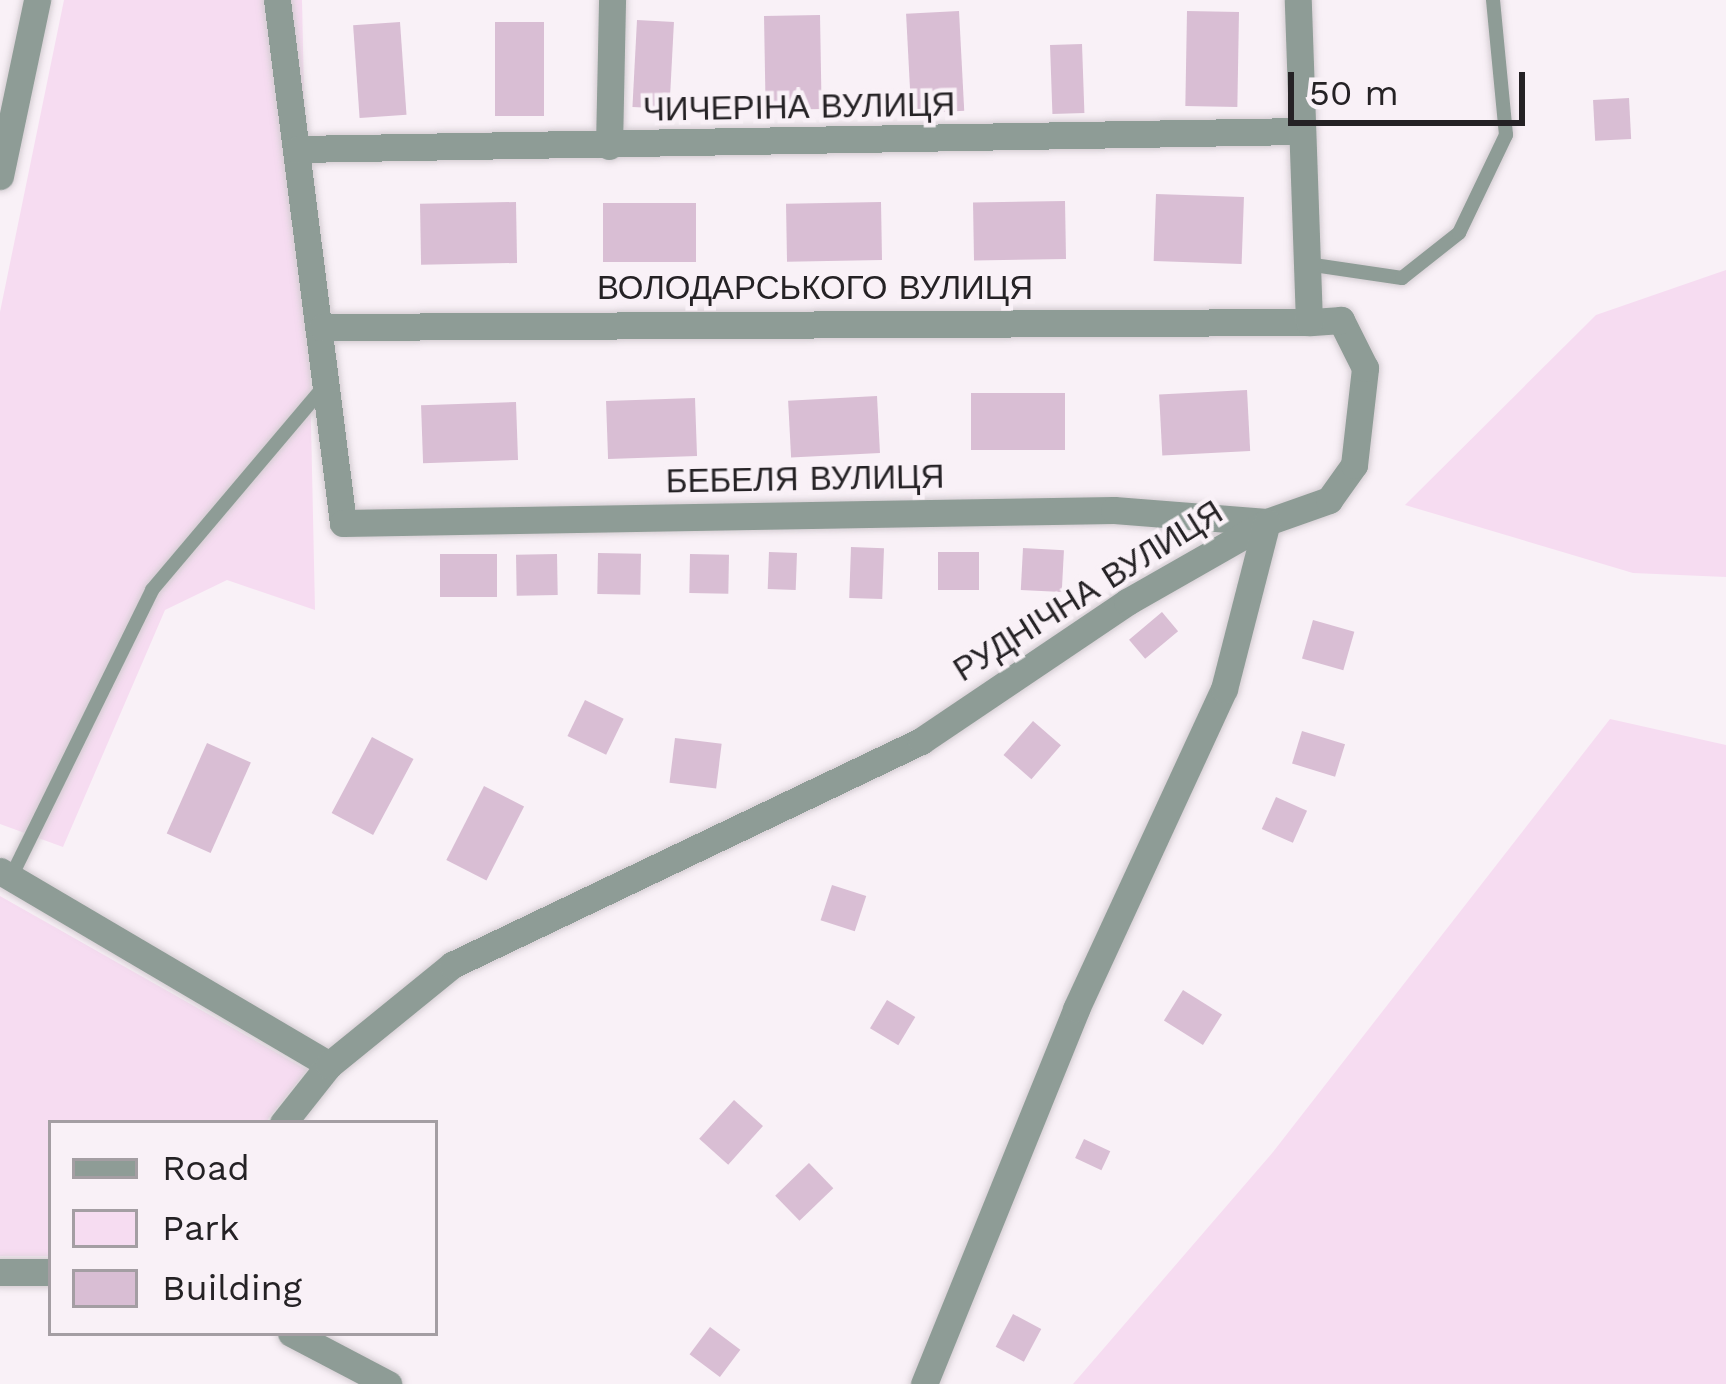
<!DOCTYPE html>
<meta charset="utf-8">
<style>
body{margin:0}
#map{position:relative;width:1726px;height:1384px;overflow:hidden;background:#f9f1f7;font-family:"Work Sans",sans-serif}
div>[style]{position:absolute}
.green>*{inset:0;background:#f6dcf1}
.building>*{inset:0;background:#d9bed4;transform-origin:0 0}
.roads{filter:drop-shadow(0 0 3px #d3ccd1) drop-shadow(0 0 3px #d3ccd1)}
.lane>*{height:14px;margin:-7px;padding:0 7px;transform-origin:7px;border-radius:7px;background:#8e9c96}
.street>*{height:27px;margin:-13.5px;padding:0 13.5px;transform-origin:13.5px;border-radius:13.5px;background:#8e9c96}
span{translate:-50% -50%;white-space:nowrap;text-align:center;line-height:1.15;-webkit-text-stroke:9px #f9f1f7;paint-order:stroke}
.street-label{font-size:33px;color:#252225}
.legend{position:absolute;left:48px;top:1120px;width:390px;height:216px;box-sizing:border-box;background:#f9f1f7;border:3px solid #a49ea3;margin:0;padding:15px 21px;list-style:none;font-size:36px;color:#252225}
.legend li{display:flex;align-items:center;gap:24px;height:60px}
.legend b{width:60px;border:3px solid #a49ea3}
.scale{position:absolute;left:1288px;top:72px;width:237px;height:54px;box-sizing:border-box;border:6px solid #252225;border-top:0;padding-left:15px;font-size:36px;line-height:42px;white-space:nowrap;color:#252225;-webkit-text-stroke:9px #f9f1f7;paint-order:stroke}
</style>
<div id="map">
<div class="green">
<div style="clip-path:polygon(64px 0,302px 0,315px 610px,227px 580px,165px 610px,63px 847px,0 824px,0 312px)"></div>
<div style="clip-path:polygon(1726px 270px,1726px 577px,1633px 573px,1405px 505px,1596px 315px)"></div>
<div style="clip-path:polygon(1610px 719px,1726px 745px,1726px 1384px,1073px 1384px,1273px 1152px)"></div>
<div style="clip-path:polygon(0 896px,307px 1070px,265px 1123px,51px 1123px,51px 1256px,0 1256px)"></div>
</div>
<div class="building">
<div style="left:959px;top:11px;width:100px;height:53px;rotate:87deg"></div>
<div style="left:1187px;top:11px;width:52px;height:95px;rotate:1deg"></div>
<div style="left:820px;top:15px;width:94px;height:56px;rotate:89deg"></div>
<div style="left:637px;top:20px;width:37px;height:87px;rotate:3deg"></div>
<div style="left:400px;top:22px;width:93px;height:47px;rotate:86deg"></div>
<div style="left:544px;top:22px;width:94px;height:49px;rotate:90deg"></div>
<div style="left:1082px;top:44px;width:69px;height:32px;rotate:88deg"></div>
<div style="left:1629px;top:98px;width:41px;height:36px;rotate:87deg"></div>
<div style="left:1156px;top:194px;width:88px;height:67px;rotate:2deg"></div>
<div style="left:1065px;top:201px;width:58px;height:92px;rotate:89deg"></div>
<div style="left:516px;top:202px;width:61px;height:96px;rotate:89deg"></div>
<div style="left:881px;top:202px;width:58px;height:95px;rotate:89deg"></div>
<div style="left:603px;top:203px;width:93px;height:59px"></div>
<div style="left:1247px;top:390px;width:61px;height:88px;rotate:87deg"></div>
<div style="left:971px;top:393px;width:94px;height:57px"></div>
<div style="left:877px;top:396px;width:57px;height:89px;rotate:87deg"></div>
<div style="left:695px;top:398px;width:58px;height:89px;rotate:88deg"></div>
<div style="left:516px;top:402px;width:58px;height:95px;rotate:88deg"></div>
<div style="left:851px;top:547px;width:33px;height:51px;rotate:2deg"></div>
<div style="left:1023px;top:548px;width:41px;height:42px;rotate:3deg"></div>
<div style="left:769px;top:552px;width:28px;height:37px;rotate:2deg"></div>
<div style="left:938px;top:552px;width:41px;height:38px"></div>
<div style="left:598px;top:553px;width:43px;height:41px;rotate:1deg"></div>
<div style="left:497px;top:554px;width:43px;height:57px;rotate:90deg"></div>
<div style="left:557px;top:554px;width:41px;height:41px;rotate:89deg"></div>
<div style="left:690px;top:554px;width:39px;height:39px;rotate:1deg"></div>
<div style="left:1162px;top:612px;width:25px;height:43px;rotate:50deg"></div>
<div style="left:1313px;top:620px;width:43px;height:40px;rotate:16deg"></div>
<div style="left:585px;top:700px;width:43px;height:40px;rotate:26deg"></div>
<div style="left:1033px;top:721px;width:37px;height:45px;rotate:41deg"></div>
<div style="left:1302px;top:731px;width:45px;height:34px;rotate:17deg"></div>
<div style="left:372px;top:737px;width:47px;height:86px;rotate:28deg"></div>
<div style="left:675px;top:738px;width:47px;height:45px;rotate:7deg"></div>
<div style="left:207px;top:743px;width:48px;height:99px;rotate:24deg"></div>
<div style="left:484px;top:786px;width:45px;height:83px;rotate:27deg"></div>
<div style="left:1276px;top:797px;width:34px;height:35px;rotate:24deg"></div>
<div style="left:832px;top:885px;width:36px;height:37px;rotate:18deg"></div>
<div style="left:1183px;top:990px;width:46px;height:36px;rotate:32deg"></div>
<div style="left:887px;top:1000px;width:33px;height:33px;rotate:31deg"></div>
<div style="left:734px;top:1100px;width:39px;height:52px;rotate:42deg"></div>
<div style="left:1084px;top:1139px;width:29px;height:21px;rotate:25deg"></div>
<div style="left:809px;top:1163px;width:35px;height:47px;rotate:46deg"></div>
<div style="left:1013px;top:1314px;width:32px;height:37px;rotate:28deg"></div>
<div style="left:710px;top:1327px;width:38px;height:34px;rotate:37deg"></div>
</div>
<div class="roads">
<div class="lane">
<div style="left:1307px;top:264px;width:96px;rotate:8.4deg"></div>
<div style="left:1402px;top:278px;width:73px;rotate:-38.3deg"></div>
<div style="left:1459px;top:233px;width:109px;rotate:-64.4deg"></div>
<div style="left:1506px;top:135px;width:136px;rotate:-95.5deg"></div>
<div style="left:11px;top:877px;width:320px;rotate:-63.8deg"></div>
<div style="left:152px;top:590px;width:268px;rotate:-49.8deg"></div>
</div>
<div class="street">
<div style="left:277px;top:0;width:527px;rotate:82.81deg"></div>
<div style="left:343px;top:523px;width:771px;rotate:-0.97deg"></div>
<div style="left:1114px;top:510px;width:153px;rotate:4.5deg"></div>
<div style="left:609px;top:146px;width:146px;rotate:-88.8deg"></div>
<div style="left:298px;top:149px;width:1003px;rotate:-1.03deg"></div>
<div style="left:0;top:176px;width:180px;rotate:-78.1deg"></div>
<div style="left:322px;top:327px;width:987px;rotate:-0.29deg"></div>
<div style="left:0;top:871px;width:382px;rotate:30.5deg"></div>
<div style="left:283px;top:1123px;width:74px;rotate:-51.6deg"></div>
<div style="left:329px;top:1065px;width:159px;rotate:-39.1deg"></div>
<div style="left:452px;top:965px;width:520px;rotate:-25.53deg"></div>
<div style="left:921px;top:741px;width:249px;rotate:-34deg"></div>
<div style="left:1127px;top:602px;width:161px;rotate:-29.7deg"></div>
<div style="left:1267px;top:522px;width:66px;rotate:-19.5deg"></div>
<div style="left:1329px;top:500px;width:43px;rotate:-54.5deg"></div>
<div style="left:1354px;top:465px;width:98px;rotate:-83.5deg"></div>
<div style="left:1365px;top:368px;width:54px;rotate:-116.6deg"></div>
<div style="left:1341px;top:320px;width:32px;rotate:176deg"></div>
<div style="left:1309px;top:322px;width:322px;rotate:-92deg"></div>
<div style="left:0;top:1272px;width:51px"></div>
<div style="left:291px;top:1333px;width:110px;rotate:27.7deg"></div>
<div style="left:924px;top:1384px;width:405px;rotate:-67.9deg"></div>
<div style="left:1076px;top:1009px;width:353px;rotate:-65.2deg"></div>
<div style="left:1224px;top:689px;width:172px;rotate:-75.6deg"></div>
</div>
</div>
<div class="street-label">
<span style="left:799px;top:107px;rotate:-1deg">ЧИЧЕРІНА ВУЛИЦЯ</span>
<span style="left:815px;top:288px">ВОЛОДАРСЬКОГО ВУЛИЦЯ</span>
<span style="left:805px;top:479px;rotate:-1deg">БЕБЕЛЯ ВУЛИЦЯ</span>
<span style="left:1088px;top:591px;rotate:-32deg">РУДНІЧНА ВУЛИЦЯ</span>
</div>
<ul class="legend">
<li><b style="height:15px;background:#8e9c96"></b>Road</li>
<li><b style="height:33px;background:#f6dcf1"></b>Park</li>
<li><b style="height:33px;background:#d9bed4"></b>Building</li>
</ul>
<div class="scale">50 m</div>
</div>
